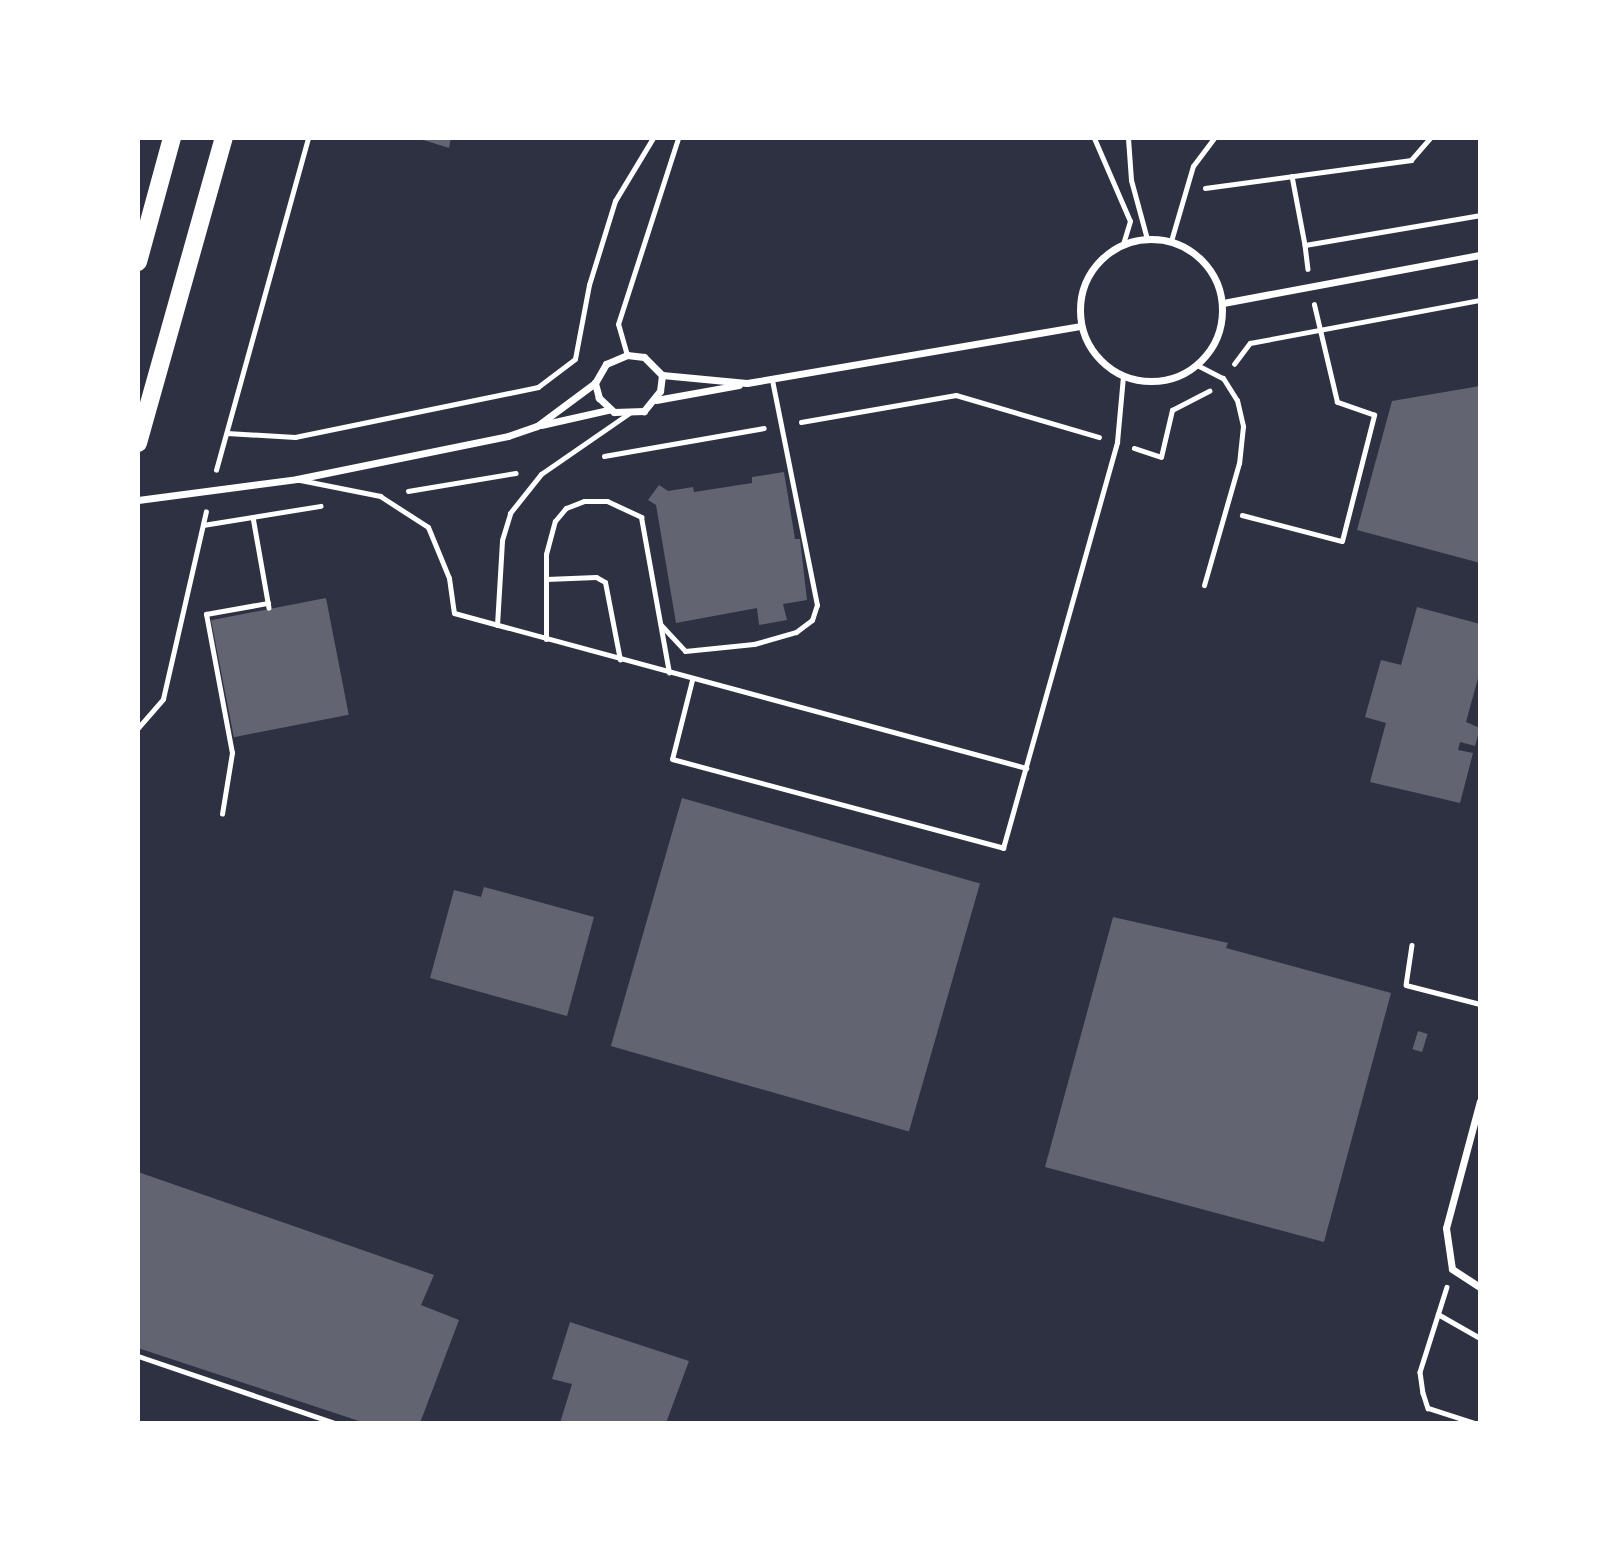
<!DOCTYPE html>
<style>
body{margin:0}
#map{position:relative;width:1618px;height:1561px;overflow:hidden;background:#2d3142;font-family:Raleway,sans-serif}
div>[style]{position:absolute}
.building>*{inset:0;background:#626471;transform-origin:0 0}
.path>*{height:4.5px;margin:-2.25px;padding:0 2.25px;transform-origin:2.25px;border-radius:2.25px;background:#fff}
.service>*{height:5px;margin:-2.5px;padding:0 2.5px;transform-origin:2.5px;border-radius:2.5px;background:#fff}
.minor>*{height:7px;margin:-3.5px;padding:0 3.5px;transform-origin:3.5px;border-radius:3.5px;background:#fff}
.minor>.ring{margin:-3.5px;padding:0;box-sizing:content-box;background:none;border:7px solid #fff;border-radius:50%}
.primary>*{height:18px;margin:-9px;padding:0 9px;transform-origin:9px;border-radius:9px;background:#fff}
span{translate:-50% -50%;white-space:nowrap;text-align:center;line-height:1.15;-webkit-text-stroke:6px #fff;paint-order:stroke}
.frame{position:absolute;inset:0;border:140px solid #fff;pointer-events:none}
</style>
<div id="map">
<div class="building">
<div style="clip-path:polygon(417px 138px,451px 138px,449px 148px)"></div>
<div style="clip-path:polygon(1480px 386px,1480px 563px,1357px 530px,1392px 401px)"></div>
<div style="clip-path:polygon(784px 472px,795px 539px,800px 539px,807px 600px,783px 604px,787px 620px,759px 625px,757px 608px,676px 623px,656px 505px,648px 500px,659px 485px,668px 491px,693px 487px,694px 492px,752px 483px,752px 477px)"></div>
<div style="left:326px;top:598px;width:119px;height:117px;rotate:79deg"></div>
<div style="clip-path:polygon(1417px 607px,1480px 624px,1480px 671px,1466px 722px,1480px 728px,1475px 746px,1460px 742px,1458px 750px,1473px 753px,1460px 803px,1370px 782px,1386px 723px,1365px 717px,1381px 660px,1401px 665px)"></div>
<div style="left:682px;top:798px;width:310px;height:258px;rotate:16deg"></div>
<div style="clip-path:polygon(484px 887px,594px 917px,567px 1016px,430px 978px,454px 890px,481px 897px)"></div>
<div style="clip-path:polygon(1113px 917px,1228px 943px,1226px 948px,1391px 993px,1324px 1242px,1045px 1167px)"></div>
<div style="left:1418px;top:1031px;width:10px;height:19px;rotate:17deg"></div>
<div style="clip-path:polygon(138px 1172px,434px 1275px,421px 1305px,459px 1320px,420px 1423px,365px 1423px,138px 1348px)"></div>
<div style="clip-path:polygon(570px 1322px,689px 1361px,666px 1423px,560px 1423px,572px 1384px,552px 1379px)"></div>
</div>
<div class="path">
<div style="left:1292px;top:176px;width:70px;rotate:79.3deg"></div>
<div style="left:1305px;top:245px;width:178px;rotate:-9.7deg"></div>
<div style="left:1205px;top:188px;width:208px;rotate:-7.7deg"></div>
<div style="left:1411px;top:160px;width:29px;rotate:-49deg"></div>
<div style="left:1305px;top:245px;width:24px;rotate:83deg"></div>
<div style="left:1234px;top:364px;width:26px;rotate:-53deg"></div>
<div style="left:1250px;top:343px;width:234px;rotate:-10.6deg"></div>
<div style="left:801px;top:422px;width:157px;rotate:-9.9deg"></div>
<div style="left:956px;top:395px;width:149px;rotate:16.4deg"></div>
<div style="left:227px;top:433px;width:68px;rotate:3.4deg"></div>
<div style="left:295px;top:437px;width:248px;rotate:-11.6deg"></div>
<div style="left:538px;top:387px;width:46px;rotate:-37.1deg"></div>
<div style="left:575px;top:359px;width:75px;rotate:-79.3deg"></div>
<div style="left:589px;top:285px;width:88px;rotate:-72.8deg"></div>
<div style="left:615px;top:201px;width:74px;rotate:-58.9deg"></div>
<div style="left:1134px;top:448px;width:28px;rotate:18deg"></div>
<div style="left:1161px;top:457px;width:48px;rotate:-76.8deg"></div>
<div style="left:1172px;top:410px;width:42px;rotate:-27.2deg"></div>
<div style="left:604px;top:456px;width:162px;rotate:-9.9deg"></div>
<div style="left:216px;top:470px;width:345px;rotate:-74.5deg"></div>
<div style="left:408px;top:491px;width:109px;rotate:-9.5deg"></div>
<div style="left:1242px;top:515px;width:103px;rotate:14.6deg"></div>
<div style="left:1342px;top:541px;width:130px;rotate:-75.7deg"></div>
<div style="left:1374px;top:415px;width:39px;rotate:-161deg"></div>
<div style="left:1337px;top:402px;width:100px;rotate:-103.3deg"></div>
<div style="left:253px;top:517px;width:92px;rotate:80deg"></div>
<div style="left:203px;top:525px;width:119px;rotate:-9.2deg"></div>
<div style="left:138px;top:728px;width:38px;rotate:-49deg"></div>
<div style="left:163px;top:699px;width:192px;rotate:-77.1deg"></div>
<div style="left:222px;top:814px;width:62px;rotate:-80.7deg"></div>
<div style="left:232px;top:753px;width:141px;rotate:-100.6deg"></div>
<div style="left:206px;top:614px;width:63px;rotate:-10.1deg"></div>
<div style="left:1412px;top:945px;width:40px;rotate:98.5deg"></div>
<div style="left:1406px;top:985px;width:76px;rotate:14.4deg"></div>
<div style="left:1447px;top:1287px;width:89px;rotate:107.6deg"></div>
<div style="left:1420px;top:1372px;width:21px;rotate:82deg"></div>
<div style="left:1423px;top:1393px;width:16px;rotate:72deg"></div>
<div style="left:1428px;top:1408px;width:49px;rotate:17.7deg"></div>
<div style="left:1438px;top:1314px;width:48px;rotate:29.7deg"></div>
</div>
<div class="service">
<div style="left:1094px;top:138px;width:90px;rotate:66.6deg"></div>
<div style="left:1130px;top:221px;width:24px;rotate:107deg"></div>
<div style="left:1128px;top:138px;width:42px;rotate:85.9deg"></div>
<div style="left:1131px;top:180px;width:61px;rotate:74.8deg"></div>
<div style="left:1171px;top:241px;width:78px;rotate:-73.7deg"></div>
<div style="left:1193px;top:166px;width:35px;rotate:-53deg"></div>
<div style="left:627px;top:355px;width:32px;rotate:-106deg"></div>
<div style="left:618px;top:324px;width:195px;rotate:-72.1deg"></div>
<div style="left:1197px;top:365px;width:29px;rotate:27deg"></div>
<div style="left:1223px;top:378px;width:26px;rotate:58deg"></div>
<div style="left:1237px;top:400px;width:27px;rotate:77deg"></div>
<div style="left:1243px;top:426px;width:37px;rotate:96deg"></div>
<div style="left:1239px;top:463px;width:127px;rotate:106deg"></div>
<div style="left:300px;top:480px;width:82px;rotate:11.3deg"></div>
<div style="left:380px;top:496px;width:57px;rotate:32.9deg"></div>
<div style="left:428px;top:527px;width:55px;rotate:67.6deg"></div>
<div style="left:449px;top:578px;width:35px;rotate:82deg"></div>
<div style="left:454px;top:613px;width:593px;rotate:15.16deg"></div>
<div style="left:546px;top:579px;width:50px;rotate:-2.3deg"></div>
<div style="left:596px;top:577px;width:10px;rotate:29deg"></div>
<div style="left:605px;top:582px;width:79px;rotate:79.1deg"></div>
<div style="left:497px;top:625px;width:85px;rotate:-86.6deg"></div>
<div style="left:502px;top:540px;width:28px;rotate:-73deg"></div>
<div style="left:510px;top:513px;width:50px;rotate:-51.5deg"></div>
<div style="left:541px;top:474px;width:106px;rotate:-34.6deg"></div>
<div style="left:661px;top:625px;width:35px;rotate:47deg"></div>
<div style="left:685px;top:651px;width:69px;rotate:-5.8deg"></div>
<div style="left:754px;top:644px;width:44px;rotate:-15.9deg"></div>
<div style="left:796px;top:632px;width:20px;rotate:-37deg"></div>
<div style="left:812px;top:620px;width:16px;rotate:-72deg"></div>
<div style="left:817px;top:605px;width:230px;rotate:-101.3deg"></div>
<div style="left:546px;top:639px;width:85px;rotate:-90deg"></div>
<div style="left:546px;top:554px;width:34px;rotate:-75deg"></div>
<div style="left:555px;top:521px;width:17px;rotate:-50deg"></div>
<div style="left:566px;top:508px;width:19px;rotate:-21deg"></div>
<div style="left:584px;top:501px;width:23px"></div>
<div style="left:607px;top:501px;width:38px;rotate:25deg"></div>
<div style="left:641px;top:517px;width:158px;rotate:79.8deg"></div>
<div style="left:692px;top:680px;width:81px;rotate:104.2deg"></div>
<div style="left:672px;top:759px;width:343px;rotate:15deg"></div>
<div style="left:1003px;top:848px;width:422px;rotate:-74.3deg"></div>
<div style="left:1117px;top:442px;width:66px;rotate:-84.8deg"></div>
<div style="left:138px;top:1356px;width:208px;rotate:18.8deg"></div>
</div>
<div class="minor">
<div class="ring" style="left:1080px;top:239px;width:135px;height:135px"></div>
<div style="left:1223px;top:303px;width:261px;rotate:-10.6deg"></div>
<div style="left:627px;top:355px;width:17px;rotate:7deg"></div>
<div style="left:644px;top:357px;width:25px;rotate:45deg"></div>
<div style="left:662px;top:375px;width:16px;rotate:97deg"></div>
<div style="left:660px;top:391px;width:26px;rotate:129deg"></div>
<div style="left:644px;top:411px;width:30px;rotate:178deg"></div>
<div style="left:614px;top:412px;width:21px;rotate:-137deg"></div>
<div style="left:599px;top:398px;width:16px;rotate:-105deg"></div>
<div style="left:595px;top:383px;width:22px;rotate:-60deg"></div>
<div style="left:606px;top:364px;width:23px;rotate:-23deg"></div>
<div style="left:662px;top:375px;width:85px;rotate:5.4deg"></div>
<div style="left:747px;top:383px;width:339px;rotate:-9.7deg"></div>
<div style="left:656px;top:400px;width:84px;rotate:-10.2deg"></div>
<div style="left:541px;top:425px;width:69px;rotate:-12.6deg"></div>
<div style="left:138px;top:500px;width:160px;rotate:-7.5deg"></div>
<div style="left:297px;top:479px;width:215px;rotate:-11.5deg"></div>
<div style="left:508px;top:436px;width:31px;rotate:-19deg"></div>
<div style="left:537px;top:426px;width:72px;rotate:-36.6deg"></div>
<div style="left:1480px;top:1101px;width:131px;rotate:105deg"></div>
<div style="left:1446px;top:1228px;width:41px;rotate:81.7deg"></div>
<div style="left:1452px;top:1269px;width:33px;rotate:33deg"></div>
</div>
<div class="primary">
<div style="left:138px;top:262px;width:129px;rotate:-74.7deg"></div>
<div style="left:138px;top:443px;width:317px;rotate:-74.3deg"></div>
</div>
<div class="frame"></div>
</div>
